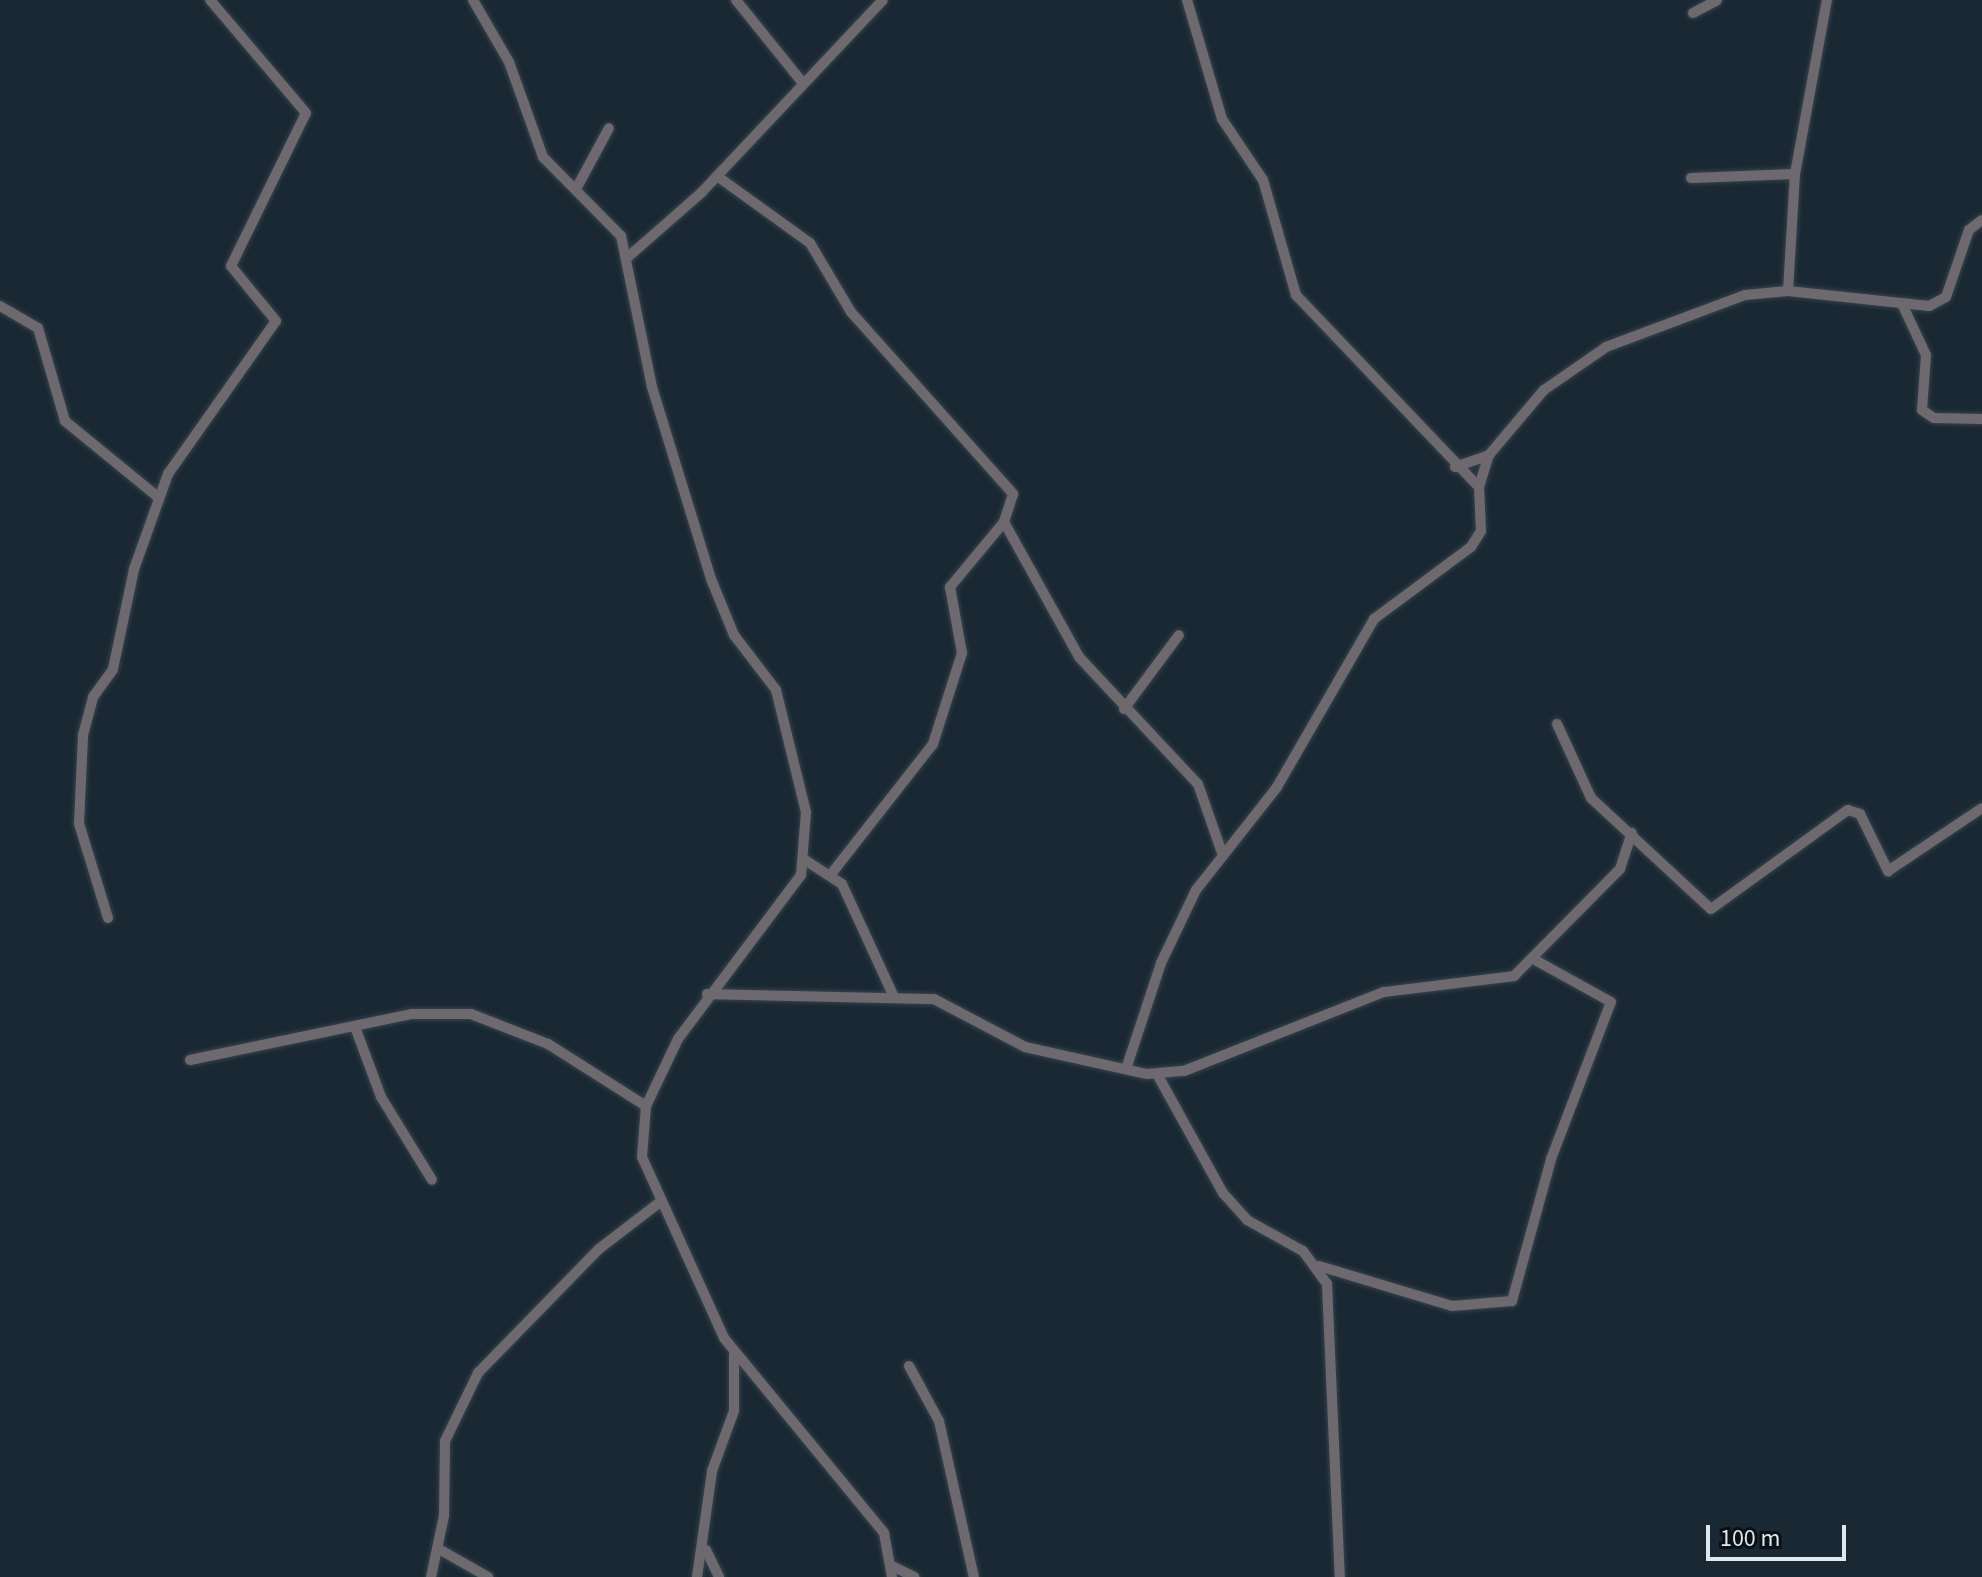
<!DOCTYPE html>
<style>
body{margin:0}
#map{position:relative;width:1982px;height:1577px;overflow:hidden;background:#1a2833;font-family:"Source Sans 3",sans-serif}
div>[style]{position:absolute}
.roads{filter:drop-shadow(0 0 2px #36434d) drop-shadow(0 0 2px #36434d)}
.minor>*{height:10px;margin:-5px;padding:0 5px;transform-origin:5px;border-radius:5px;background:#6e696f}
span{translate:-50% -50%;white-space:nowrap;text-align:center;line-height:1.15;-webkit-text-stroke:6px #0a1015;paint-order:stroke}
.scale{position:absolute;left:1706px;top:1525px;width:140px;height:36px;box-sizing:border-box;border:4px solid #dfe8ef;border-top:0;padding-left:10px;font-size:24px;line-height:28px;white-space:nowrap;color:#dfe8ef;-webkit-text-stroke:6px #0a1015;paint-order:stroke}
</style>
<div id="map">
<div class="roads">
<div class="minor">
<div style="left:473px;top:0;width:72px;rotate:59.9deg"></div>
<div style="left:509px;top:62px;width:101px;rotate:70.3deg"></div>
<div style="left:543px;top:157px;width:111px;rotate:45.4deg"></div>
<div style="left:621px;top:236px;width:154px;rotate:78.4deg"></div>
<div style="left:652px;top:387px;width:201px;rotate:72.9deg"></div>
<div style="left:711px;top:579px;width:61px;rotate:67.7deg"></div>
<div style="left:734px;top:635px;width:69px;rotate:52.6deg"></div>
<div style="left:776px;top:690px;width:126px;rotate:76.2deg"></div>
<div style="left:806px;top:812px;width:63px;rotate:94.5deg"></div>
<div style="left:801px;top:875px;width:205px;rotate:126.9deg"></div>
<div style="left:678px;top:1039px;width:74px;rotate:115.5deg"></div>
<div style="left:646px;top:1106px;width:51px;rotate:94.5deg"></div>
<div style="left:642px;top:1157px;width:199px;rotate:65.6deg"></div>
<div style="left:724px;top:1338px;width:252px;rotate:50.6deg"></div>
<div style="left:884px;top:1533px;width:45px;rotate:79.7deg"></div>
<div style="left:736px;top:0;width:105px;rotate:51.2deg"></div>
<div style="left:1187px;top:0;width:124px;rotate:73.6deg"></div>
<div style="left:1222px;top:119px;width:73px;rotate:56.1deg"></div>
<div style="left:1263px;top:180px;width:120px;rotate:74deg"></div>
<div style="left:1296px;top:295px;width:265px;rotate:46.4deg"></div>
<div style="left:1693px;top:13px;width:27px;rotate:-28deg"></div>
<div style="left:717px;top:176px;width:115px;rotate:35.8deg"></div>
<div style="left:810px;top:243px;width:80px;rotate:59.3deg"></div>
<div style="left:851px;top:312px;width:244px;rotate:48.3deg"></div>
<div style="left:1013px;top:494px;width:29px;rotate:108deg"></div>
<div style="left:1004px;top:522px;width:85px;rotate:129.7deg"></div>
<div style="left:950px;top:587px;width:67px;rotate:79.7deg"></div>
<div style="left:962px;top:653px;width:96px;rotate:107.7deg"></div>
<div style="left:933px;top:744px;width:164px;rotate:128.1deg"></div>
<div style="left:1691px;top:178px;width:104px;rotate:-2.2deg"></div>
<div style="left:576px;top:189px;width:69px;rotate:-61.6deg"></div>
<div style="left:628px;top:257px;width:97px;rotate:-41.2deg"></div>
<div style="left:701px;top:193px;width:265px;rotate:-46.7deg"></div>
<div style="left:1788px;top:291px;width:117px;rotate:-86.6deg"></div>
<div style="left:1795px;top:174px;width:177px;rotate:-79.6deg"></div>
<div style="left:0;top:306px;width:44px;rotate:30.1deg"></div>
<div style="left:38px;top:328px;width:97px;rotate:73.8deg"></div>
<div style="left:65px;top:421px;width:120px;rotate:39.3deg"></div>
<div style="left:1903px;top:306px;width:54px;rotate:64.9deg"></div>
<div style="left:1926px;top:355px;width:55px;rotate:94.2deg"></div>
<div style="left:1922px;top:410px;width:14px;rotate:34deg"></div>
<div style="left:1934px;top:418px;width:48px;rotate:1.2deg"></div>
<div style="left:1455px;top:467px;width:36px;rotate:-19deg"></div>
<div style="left:1004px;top:522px;width:154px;rotate:60.9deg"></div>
<div style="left:1079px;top:657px;width:174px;rotate:46.9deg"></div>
<div style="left:1198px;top:784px;width:73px;rotate:70.8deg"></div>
<div style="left:1124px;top:709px;width:92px;rotate:-53.4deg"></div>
<div style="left:1557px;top:724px;width:81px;rotate:65.3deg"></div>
<div style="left:1591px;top:798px;width:163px;rotate:42.8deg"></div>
<div style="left:1711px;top:909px;width:169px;rotate:-35.9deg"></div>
<div style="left:1848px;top:810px;width:13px;rotate:18deg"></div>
<div style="left:1860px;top:814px;width:64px;rotate:63.8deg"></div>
<div style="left:1888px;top:871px;width:113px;rotate:-33.8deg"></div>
<div style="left:805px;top:860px;width:44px;rotate:33deg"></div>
<div style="left:842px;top:884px;width:124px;rotate:65.3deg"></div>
<div style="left:108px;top:918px;width:98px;rotate:-107.1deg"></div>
<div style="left:79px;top:824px;width:89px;rotate:-87.4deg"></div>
<div style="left:83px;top:735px;width:39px;rotate:-75deg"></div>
<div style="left:93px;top:697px;width:34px;rotate:-54deg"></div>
<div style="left:113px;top:669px;width:102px;rotate:-78.1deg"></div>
<div style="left:134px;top:569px;width:101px;rotate:-70.3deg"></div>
<div style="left:168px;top:474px;width:187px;rotate:-54.8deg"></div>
<div style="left:276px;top:321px;width:71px;rotate:-129.3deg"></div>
<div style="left:231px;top:266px;width:170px;rotate:-63.9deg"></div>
<div style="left:306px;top:113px;width:148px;rotate:-130.3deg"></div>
<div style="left:707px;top:994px;width:227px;rotate:1.3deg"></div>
<div style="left:934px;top:999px;width:103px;rotate:27.8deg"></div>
<div style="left:1025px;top:1047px;width:125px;rotate:12.5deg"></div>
<div style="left:1147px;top:1074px;width:37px;rotate:-5deg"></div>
<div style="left:1184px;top:1071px;width:215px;rotate:-21.6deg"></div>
<div style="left:1384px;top:992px;width:131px;rotate:-7deg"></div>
<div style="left:1514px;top:976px;width:151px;rotate:-45.3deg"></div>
<div style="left:1620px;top:869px;width:38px;rotate:-72deg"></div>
<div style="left:355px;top:1027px;width:75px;rotate:69.6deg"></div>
<div style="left:381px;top:1097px;width:97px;rotate:58.4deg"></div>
<div style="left:190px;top:1060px;width:227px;rotate:-11.7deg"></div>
<div style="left:412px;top:1014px;width:59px"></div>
<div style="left:471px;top:1014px;width:83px;rotate:21.3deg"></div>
<div style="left:548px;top:1044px;width:116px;rotate:32.3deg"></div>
<div style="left:1126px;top:1069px;width:112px;rotate:-71.7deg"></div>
<div style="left:1161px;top:963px;width:81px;rotate:-64.4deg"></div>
<div style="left:1196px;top:890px;width:131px;rotate:-51.8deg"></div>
<div style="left:1277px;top:787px;width:194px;rotate:-60deg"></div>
<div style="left:1374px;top:619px;width:121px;rotate:-36.6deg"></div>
<div style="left:1471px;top:547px;width:19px;rotate:-58deg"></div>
<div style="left:1481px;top:531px;width:44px;rotate:-92.6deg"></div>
<div style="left:1479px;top:487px;width:34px;rotate:-73deg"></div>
<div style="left:1489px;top:455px;width:85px;rotate:-49.8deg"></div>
<div style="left:1544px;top:390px;width:75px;rotate:-34.7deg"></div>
<div style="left:1606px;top:347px;width:148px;rotate:-20.5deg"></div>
<div style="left:1745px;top:295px;width:43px;rotate:-5.3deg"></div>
<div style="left:1788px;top:291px;width:142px;rotate:6.1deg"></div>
<div style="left:1929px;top:306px;width:19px;rotate:-28deg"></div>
<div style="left:1946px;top:297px;width:71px;rotate:-71.1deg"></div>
<div style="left:1969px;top:230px;width:16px;rotate:-38deg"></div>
<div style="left:1157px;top:1074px;width:136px;rotate:61deg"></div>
<div style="left:1223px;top:1193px;width:36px;rotate:48deg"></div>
<div style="left:1247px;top:1220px;width:64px;rotate:29deg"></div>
<div style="left:1303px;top:1251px;width:41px;rotate:54deg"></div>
<div style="left:1327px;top:1284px;width:293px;rotate:87.5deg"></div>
<div style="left:1319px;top:1266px;width:139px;rotate:16.7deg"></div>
<div style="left:1452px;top:1306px;width:60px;rotate:-4.8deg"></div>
<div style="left:1512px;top:1301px;width:147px;rotate:-74.6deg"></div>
<div style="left:1551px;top:1159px;width:168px;rotate:-69.1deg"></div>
<div style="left:1611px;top:1002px;width:85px;rotate:-151deg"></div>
<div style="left:909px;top:1366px;width:63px;rotate:61.4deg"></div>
<div style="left:939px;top:1421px;width:160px;rotate:77.4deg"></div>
<div style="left:437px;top:1548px;width:59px;rotate:29.6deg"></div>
<div style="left:706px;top:1550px;width:30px;rotate:64deg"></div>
<div style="left:892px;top:1566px;width:25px;rotate:26deg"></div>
<div style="left:431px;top:1577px;width:62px;rotate:-78deg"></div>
<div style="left:444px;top:1516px;width:75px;rotate:-89.2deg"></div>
<div style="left:445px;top:1441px;width:76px;rotate:-64.1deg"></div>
<div style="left:478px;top:1373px;width:173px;rotate:-45.7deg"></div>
<div style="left:599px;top:1249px;width:77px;rotate:-37.6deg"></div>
<div style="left:697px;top:1577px;width:107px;rotate:-81.9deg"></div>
<div style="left:712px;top:1471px;width:64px;rotate:-69.9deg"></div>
<div style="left:734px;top:1411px;width:56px;rotate:-90deg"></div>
</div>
</div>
<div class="scale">100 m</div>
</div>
